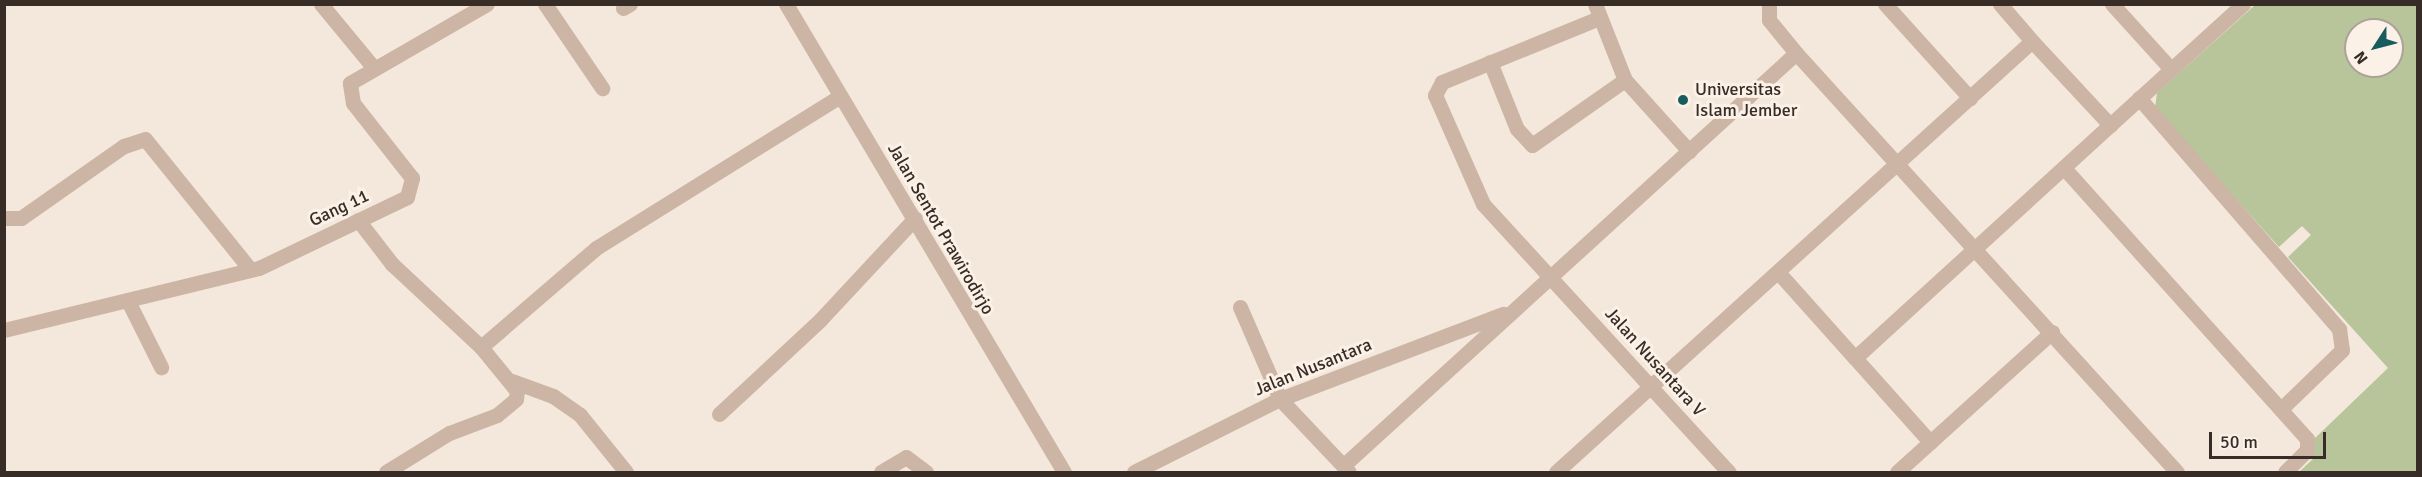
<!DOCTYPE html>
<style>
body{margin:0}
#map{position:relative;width:2422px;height:477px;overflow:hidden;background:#f4e7db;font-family:Signika,sans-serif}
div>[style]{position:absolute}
.green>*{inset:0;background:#b8c499}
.minor>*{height:15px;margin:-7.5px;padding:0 7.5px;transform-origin:7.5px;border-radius:7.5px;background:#cdb5a5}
.tertiary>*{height:15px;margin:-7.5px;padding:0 7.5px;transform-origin:7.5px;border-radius:7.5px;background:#cdb5a5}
.dots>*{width:16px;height:16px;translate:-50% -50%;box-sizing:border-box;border:3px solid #fbf1e7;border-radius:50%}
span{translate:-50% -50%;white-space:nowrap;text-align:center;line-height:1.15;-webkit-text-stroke:6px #fbf1e7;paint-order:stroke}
.poi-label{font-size:18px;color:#382c27}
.left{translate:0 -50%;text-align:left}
.street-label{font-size:18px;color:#382c27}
.frame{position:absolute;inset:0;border:6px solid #382c27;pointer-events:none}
.north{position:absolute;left:2344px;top:18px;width:60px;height:60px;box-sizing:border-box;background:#fbf1e7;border:2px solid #ada29a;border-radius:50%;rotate:234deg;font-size:16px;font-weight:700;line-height:24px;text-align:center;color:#382c27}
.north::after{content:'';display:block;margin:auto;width:21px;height:27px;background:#195c5d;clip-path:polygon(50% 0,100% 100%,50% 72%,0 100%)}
.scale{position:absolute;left:2209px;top:432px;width:117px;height:27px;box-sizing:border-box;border:3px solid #382c27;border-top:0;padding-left:8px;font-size:18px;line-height:21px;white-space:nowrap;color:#382c27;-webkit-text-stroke:4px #fbf1e7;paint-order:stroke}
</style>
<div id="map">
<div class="green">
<div style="clip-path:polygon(evenodd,2255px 5px,2417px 5px,2417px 472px,2299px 472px,2313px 459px,2312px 441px,2388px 368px,2288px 257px,2311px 235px,2302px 226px,2279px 247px,2155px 108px,2157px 93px,2255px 5px,2356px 30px,2392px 30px,2392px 66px,2356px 66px,2356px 30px)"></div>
</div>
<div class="minor">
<div style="left:321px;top:4px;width:83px;rotate:50.4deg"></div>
<div style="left:545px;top:4px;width:102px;rotate:55.8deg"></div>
<div style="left:1595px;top:4px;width:82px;rotate:68.5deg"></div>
<div style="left:1625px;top:80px;width:96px;rotate:48deg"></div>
<div style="left:1769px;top:4px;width:16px;rotate:90deg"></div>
<div style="left:1769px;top:20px;width:43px;rotate:50.7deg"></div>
<div style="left:1796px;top:53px;width:566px;rotate:47.72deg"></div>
<div style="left:1885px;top:4px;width:127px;rotate:47.9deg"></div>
<div style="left:2000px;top:4px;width:49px;rotate:49.1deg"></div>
<div style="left:2112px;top:4px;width:88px;rotate:47.8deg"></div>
<div style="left:623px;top:8px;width:8px;rotate:-30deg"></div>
<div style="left:1599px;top:18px;width:170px;rotate:157.8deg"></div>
<div style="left:1442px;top:82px;width:15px;rotate:118deg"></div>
<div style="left:1435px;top:95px;width:119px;rotate:66.2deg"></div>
<div style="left:1483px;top:204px;width:364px;rotate:47.5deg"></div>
<div style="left:1490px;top:62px;width:72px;rotate:68.1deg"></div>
<div style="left:1517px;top:129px;width:22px;rotate:47deg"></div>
<div style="left:1532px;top:145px;width:113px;rotate:-35deg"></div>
<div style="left:2139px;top:98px;width:306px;rotate:49.1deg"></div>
<div style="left:2339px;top:329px;width:21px;rotate:82deg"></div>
<div style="left:2342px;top:350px;width:85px;rotate:136deg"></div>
<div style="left:2110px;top:125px;width:180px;rotate:-42.3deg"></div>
<div style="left:2064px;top:168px;width:364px;rotate:48.1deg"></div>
<div style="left:2307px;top:439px;width:11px;rotate:90deg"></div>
<div style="left:2307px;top:450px;width:31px;rotate:135deg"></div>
<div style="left:4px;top:218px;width:17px"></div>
<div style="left:21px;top:218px;width:126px;rotate:-35deg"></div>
<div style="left:124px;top:146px;width:22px;rotate:-18deg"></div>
<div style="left:145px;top:139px;width:167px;rotate:51.1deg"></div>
<div style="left:358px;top:220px;width:56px;rotate:52.3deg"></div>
<div style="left:392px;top:264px;width:122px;rotate:43deg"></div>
<div style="left:481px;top:347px;width:57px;rotate:50.7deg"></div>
<div style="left:517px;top:391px;width:8px;rotate:97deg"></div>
<div style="left:516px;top:399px;width:25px;rotate:140deg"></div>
<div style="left:497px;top:415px;width:51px;rotate:159.4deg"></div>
<div style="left:449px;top:433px;width:74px;rotate:148.2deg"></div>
<div style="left:1778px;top:272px;width:115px;rotate:48.2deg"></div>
<div style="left:129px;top:303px;width:72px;rotate:63.4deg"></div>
<div style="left:1240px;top:307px;width:100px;rotate:66.5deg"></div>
<div style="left:1280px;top:399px;width:100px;rotate:46.6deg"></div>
<div style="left:4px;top:330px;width:262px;rotate:-13.7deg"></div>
<div style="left:259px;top:268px;width:164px;rotate:-25.6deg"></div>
<div style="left:407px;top:197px;width:20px;rotate:-75deg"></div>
<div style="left:412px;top:178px;width:95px;rotate:-128.2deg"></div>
<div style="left:353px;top:103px;width:20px;rotate:-99deg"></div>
<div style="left:350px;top:83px;width:158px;rotate:-30deg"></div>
<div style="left:481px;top:347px;width:152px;rotate:-40.7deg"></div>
<div style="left:596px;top:248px;width:287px;rotate:-31.9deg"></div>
<div style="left:512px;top:381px;width:44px;rotate:20.1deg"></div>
<div style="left:553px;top:396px;width:33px;rotate:35deg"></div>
<div style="left:580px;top:415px;width:73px;rotate:51.1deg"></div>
<div style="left:719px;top:414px;width:138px;rotate:-42.9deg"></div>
<div style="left:820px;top:320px;width:139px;rotate:-47deg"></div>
<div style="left:1345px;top:464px;width:610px;rotate:-42.34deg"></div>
<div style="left:881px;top:472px;width:29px;rotate:-31deg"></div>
<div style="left:906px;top:457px;width:25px;rotate:37deg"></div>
<div style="left:1134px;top:472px;width:163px;rotate:-26.6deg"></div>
<div style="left:1280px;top:399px;width:239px;rotate:-20.9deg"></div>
<div style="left:1556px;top:472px;width:642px;rotate:-42.16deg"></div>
<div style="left:2032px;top:41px;width:115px;rotate:47.1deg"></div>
<div style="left:2110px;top:125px;width:345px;rotate:137.6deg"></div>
<div style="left:1855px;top:358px;width:113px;rotate:48.2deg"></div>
<div style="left:1897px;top:472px;width:209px;rotate:-42.1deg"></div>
</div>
<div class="tertiary">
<div style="left:786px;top:4px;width:544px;rotate:59.29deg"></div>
</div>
<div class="dots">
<div style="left:1683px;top:100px;background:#195c5d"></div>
</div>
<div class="poi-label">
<span class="left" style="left:1695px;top:100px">Universitas<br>Islam Jember</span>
</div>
<div class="street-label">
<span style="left:339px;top:208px;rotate:-25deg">Gang 11</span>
<span style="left:941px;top:229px;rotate:60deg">Jalan Sentot Prawirodirjo</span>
<span style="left:1655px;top:362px;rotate:48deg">Jalan Nusantara V</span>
<span style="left:1313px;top:367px;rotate:-22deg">Jalan Nusantara</span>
</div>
<div class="frame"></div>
<div class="north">N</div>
<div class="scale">50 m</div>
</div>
